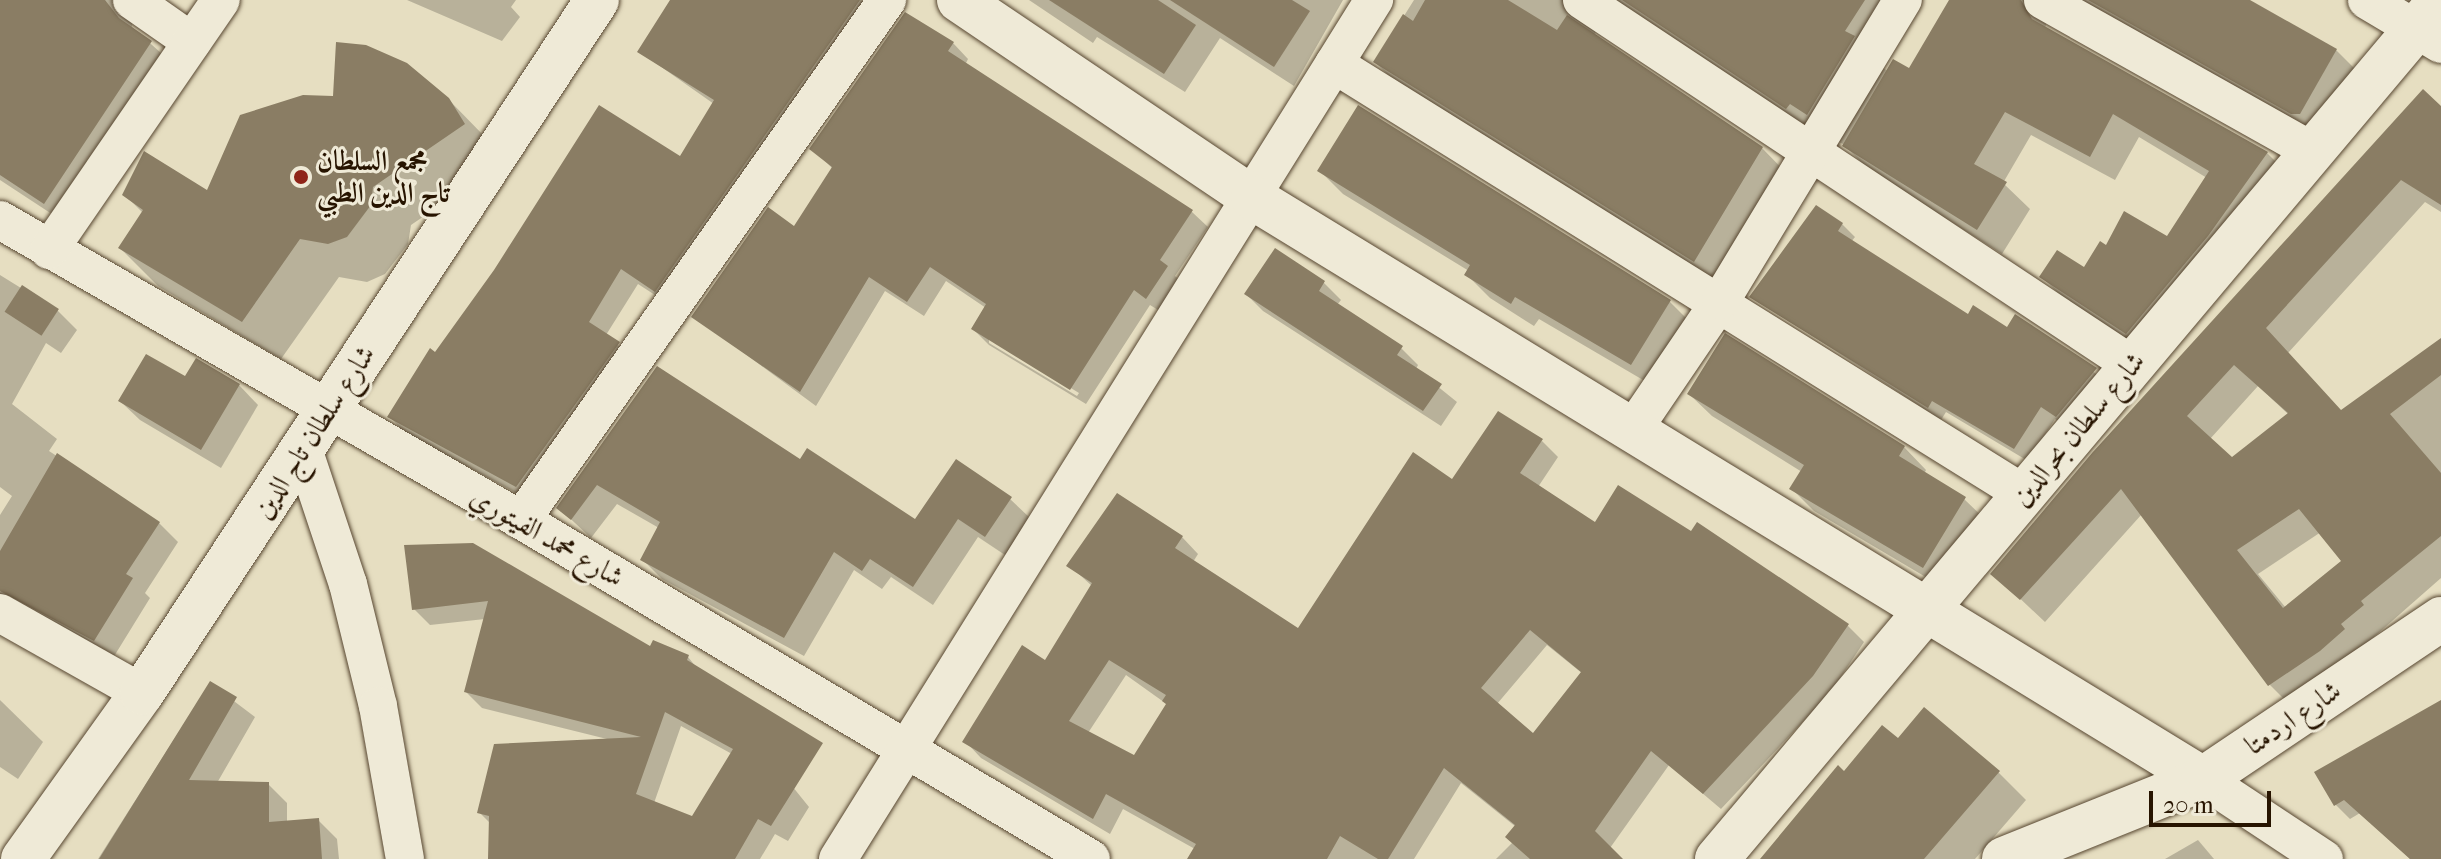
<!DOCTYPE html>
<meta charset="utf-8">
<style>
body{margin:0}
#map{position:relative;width:2441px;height:859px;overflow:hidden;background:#e6dec1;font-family:"IM FELL French Canon",Amiri,serif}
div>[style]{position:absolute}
.shadow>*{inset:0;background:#0003}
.building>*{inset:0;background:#8a7d64;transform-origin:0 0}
.roads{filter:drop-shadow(0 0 2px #574630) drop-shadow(0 0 2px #574630)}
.street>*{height:38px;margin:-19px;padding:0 19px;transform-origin:19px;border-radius:19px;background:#efead7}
.secondary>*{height:44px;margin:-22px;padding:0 22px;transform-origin:22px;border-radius:22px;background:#efead7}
.dots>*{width:22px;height:22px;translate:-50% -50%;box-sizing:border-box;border:4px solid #efead7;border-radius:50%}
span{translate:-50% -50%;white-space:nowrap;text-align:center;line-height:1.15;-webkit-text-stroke:6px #efead7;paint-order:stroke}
.poi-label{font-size:28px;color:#271400;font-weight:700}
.left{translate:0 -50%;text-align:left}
.street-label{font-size:28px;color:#271400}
.scale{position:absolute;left:2149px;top:791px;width:122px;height:36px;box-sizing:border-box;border:4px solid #271400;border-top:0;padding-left:10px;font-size:24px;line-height:28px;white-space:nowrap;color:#271400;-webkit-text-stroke:6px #efead7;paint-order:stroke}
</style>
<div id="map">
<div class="shadow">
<div style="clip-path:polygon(0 0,148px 0,133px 8px,132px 27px,171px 62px,64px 222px,0 180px)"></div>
<div style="clip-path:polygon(407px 0,516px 0,511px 7px,520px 17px,502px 41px)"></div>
<div style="clip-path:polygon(674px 0,861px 0,876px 15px,672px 306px,638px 284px,606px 335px,634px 359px,533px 502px,405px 433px,390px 417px,436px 354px,681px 159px,714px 104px,640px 52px)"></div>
<div style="clip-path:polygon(1029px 0,1343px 0,1294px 86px,1220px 38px,1185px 92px,1097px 37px,1093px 43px)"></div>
<div style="clip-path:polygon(1414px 0,1919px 0,1879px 63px,1888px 72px,1910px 71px,1951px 0,2246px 0,2336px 50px,2361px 75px,2325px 138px,2049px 14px,2045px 28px,2267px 153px,2292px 178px,2152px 358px,2067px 302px,2042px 277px,2085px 270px,2107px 247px,2168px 238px,2207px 178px,2139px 137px,2115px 180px,2031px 135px,2003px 183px,2030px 209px,2002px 254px,1869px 170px,1843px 144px,1596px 23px,1595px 38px,1762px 148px,1795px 182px,1728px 294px,1409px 96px,1375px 62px)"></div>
<div style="clip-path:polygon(evenodd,953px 43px,968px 59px,965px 65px,1192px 212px,1208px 227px,1175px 276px,1183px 283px,1163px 313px,1150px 305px,1086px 404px,989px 345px,973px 329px,986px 308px,946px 281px,924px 316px,885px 291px,816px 406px,694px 316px,795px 228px,833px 169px,812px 148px,953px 43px,989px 338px,1079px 393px,1077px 396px,989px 343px,989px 338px)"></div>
<div style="clip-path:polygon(448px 99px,487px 139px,502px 163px,411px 225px,408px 244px,385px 274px,367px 282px,339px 277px,281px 359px,158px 286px,120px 248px,143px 213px,125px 195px,208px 193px)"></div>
<div style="clip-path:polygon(evenodd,2441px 108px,2441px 212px,2425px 202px,2288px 353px,2342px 412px,2441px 345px,2441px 578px,2293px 708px,2270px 685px,2142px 514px,2045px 622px,1993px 573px,2441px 108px,2258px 386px,2289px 415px,2232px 460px,2210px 439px,2258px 386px,2441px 108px,2321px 532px,2344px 561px,2286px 608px,2258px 574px,2321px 532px)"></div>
<div style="clip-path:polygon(1320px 171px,1670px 302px,1693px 325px,1655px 387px,1539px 319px,1534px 326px,1490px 298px,1467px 275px,1469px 271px,1343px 194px)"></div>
<div style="clip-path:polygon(1842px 224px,1855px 237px,1851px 242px,1968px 317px,2007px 330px,2016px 317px,2109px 383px,2070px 429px,2055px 419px,2028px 461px,1946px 412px,1941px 420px,1751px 296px)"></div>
<div style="clip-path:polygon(0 275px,58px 311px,77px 330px,61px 353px,46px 343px,12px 404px,57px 439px,49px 451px,159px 523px,178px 542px,145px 593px,150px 598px,113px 658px,0 620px,0 515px,12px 496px,0 487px)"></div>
<div style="clip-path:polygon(1324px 283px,1341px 300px,1337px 305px,1401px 348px,1418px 365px,1416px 369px,1457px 402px,1441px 426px,1263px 311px,1246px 294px)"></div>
<div style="clip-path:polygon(657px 368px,801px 462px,915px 522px,1010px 499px,1030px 518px,1005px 555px,978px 537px,933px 605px,891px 577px,882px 589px,854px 570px,804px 656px,662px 579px,642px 559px,659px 528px,617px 504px,591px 538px,559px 508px)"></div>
<div style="clip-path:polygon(185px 379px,239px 385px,258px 405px,221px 468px,140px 420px,120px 401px)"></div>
<div style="clip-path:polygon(1689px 394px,1904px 447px,1926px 470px,1924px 474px,1964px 499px,1987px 521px,1946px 589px,1814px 511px,1792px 489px,1802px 472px,1712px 416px)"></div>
<div style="clip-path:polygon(evenodd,1542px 441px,1558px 457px,1538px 487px,1596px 525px,1692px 534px,1847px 625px,1864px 642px,1830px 693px,1721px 809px,1669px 765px,1610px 848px,1620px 859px,1496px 859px,1513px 842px,1516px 827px,1461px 783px,1414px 859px,1189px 859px,1195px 849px,1123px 809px,1110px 834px,981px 758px,965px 741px,1046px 662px,1092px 586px,1069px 565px,1182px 537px,1198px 554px,1193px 562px,1299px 631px,1453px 482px,1542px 441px,1547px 645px,1583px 674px,1534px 735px,1497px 704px,1547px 645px,1542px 441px,1126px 675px,1168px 705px,1135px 758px,1088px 733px,1126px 675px)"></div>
<div style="clip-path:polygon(evenodd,407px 547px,651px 649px,688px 657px,809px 807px,788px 841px,775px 834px,760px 859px,490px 859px,491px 824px,480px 813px,607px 739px,482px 708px,466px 692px,485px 619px,430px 625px,414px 609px,407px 547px,681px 726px,732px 754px,693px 819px,654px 803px,681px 726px)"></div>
<div style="clip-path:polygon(210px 683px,255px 717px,217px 783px,268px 784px,287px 803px,287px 822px,318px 820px,337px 839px,339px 859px,98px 859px)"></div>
<div style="clip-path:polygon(0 700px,43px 742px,18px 779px,0 767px)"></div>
<div style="clip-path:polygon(2441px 702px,2441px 859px,2410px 859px,2360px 813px,2350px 819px,2335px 804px)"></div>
<div style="clip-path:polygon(1898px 741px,1998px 772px,2026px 800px,1975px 859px,1763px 859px,1844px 774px)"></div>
<div style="clip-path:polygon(2198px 840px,2214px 859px,2165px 859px)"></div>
</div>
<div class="building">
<div style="clip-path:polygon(0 0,105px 0,119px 18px,152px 41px,44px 204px,0 175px)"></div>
<div style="clip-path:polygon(670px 0,860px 0,655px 292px,621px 269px,589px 322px,620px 342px,516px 487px,387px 417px,430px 348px,435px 352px,494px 270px,599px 105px,680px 156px,714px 100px,637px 52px)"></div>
<div style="clip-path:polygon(1049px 0,1158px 0,1196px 25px,1164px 74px)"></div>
<div style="clip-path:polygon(1170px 0,1292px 0,1310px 11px,1274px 67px)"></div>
<div style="clip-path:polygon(1425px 0,1508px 0,1557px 30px,1567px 15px,1763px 147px,1694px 262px,1373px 62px,1403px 14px,1413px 21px)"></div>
<div style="clip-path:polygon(1622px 0,1865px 0,1845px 31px,1855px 36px,1807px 115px,1790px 104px,1786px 109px)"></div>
<div style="clip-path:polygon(1949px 0,2021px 0,2032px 19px,2268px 152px,2208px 236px,2126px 334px,2039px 277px,2057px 250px,2084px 267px,2100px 241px,2106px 245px,2124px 211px,2167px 236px,2209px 171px,2113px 114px,2090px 157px,2005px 112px,1974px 164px,2007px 182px,1977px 230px,1842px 146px,1893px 59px,1909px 68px)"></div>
<div style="clip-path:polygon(2088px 0,2250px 0,2337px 49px,2300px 114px,2291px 114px)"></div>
<div style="clip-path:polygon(905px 12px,954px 42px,948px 51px,1193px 210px,1160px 260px,1168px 266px,1146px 299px,1134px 290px,1070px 390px,971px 329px,986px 304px,930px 267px,907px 302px,869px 277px,800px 392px,691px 317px,768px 207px,794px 226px,832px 167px,809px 149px)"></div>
<div style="clip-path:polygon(336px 42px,366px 45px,407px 63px,449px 98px,465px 124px,373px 187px,371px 205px,347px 237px,328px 244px,300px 239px,242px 322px,118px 248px,143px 210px,122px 195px,144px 151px,207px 190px,240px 115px,303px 95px,333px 96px)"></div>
<div style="clip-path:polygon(evenodd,2423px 89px,2441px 106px,2441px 205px,2401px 180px,2266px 328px,2341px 410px,2441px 338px,2441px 375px,2390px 414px,2441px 473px,2441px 536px,2361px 601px,2364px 605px,2341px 624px,2345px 629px,2320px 651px,2268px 686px,2121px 489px,2020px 600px,1990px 574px,2092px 453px,2423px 89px,2234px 365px,2288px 413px,2232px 457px,2187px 416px,2234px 365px,2423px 89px,2299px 509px,2341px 561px,2283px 608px,2237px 550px,2299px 509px)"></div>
<div style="clip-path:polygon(1358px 105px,1671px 300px,1631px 365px,1515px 297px,1511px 304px,1464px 275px,1470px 265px,1317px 171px)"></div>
<div style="clip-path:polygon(1816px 205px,1843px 223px,1838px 231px,1968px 314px,1973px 305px,2007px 327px,2015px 314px,2097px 368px,2056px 417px,2041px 407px,2014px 449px,1932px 401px,1928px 408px,1749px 297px)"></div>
<div style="clip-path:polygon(1275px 248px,1325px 281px,1319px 291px,1403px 346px,1397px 355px,1442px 384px,1423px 411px,1244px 294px)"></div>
<div style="left:22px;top:285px;width:44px;height:32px;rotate:33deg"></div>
<div style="clip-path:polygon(1725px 333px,1905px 446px,1899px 456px,1966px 497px,1923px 568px,1789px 489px,1804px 465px,1687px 394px)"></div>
<div style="clip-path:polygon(146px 354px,185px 376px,196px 358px,240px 384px,201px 450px,118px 401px)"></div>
<div style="clip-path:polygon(657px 366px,800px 459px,807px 448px,915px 519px,956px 459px,1012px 497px,985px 537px,958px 519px,913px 587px,870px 559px,862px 571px,834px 552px,784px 638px,640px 560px,660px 522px,597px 485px,571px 520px,556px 508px)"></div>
<div style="clip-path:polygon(evenodd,1498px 411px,1543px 439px,1520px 473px,1595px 522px,1618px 485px,1691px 531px,1697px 522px,1849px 624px,1813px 676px,1703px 794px,1651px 751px,1595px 831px,1623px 859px,1530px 859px,1505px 837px,1515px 825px,1444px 768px,1388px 859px,1378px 859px,1340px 836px,1327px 859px,1187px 859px,1196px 844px,1106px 794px,1093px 819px,962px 742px,1022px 645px,1045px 660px,1092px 583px,1066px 566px,1117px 493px,1183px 536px,1175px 548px,1298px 628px,1413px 452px,1452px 479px,1498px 411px,1530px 630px,1581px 672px,1533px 733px,1481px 688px,1530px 630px,1498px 411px,1109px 660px,1166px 695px,1162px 701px,1166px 704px,1134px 755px,1069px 721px,1109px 660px)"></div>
<div style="clip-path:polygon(57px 453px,160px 522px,126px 574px,133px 578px,94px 641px,0 591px,0 551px)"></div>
<div style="clip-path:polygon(evenodd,473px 543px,650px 646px,653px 640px,689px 655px,687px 660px,823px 743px,771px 826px,758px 819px,735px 859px,488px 859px,489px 816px,477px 813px,494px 744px,641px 737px,464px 692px,488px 601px,412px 610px,404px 545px,473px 543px,665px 712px,733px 749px,692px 816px,636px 794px,665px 712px)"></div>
<div style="clip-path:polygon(210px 681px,237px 697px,189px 780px,269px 782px,269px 822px,319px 818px,322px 859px,99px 859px)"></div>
<div style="clip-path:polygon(2441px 700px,2441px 859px,2410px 859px,2344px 800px,2334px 806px,2314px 772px)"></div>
<div style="clip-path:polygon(1924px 707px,2000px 771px,1924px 859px,1760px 859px,1838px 765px,1844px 771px,1882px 725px,1898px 738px)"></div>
</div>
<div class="roads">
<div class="street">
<div style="left:132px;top:0;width:73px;rotate:35deg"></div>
<div style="left:1582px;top:0;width:660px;rotate:33.57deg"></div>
<div style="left:2043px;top:0;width:308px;rotate:29.3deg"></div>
<div style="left:2367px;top:0;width:86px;rotate:30.7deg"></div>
<div style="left:1334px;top:64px;width:813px;rotate:31.93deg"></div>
<div style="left:0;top:220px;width:601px;rotate:29.93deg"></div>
<div style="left:521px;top:520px;width:663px;rotate:30.74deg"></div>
<div style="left:49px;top:250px;width:303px;rotate:-55.5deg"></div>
<div style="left:1634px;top:428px;width:155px;rotate:-55.8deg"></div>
<div style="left:1721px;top:300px;width:351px;rotate:-58.8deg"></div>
<div style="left:303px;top:449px;width:142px;rotate:71.6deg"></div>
<div style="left:348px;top:584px;width:126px;rotate:76.2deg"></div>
<div style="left:378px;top:706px;width:155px;rotate:80deg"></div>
<div style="left:521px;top:520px;width:636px;rotate:-54.86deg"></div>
<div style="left:0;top:613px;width:163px;rotate:29.4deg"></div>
<div style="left:2203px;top:779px;width:145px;rotate:33.5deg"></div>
<div style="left:838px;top:859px;width:1013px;rotate:-58.04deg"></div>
</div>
<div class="secondary">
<div style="left:959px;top:0;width:354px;rotate:34deg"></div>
<div style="left:1253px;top:198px;width:1114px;rotate:31.45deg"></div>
<div style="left:23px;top:859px;width:204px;rotate:-54.4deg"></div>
<div style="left:142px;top:693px;width:829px;rotate:-56.71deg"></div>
<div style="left:1717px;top:859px;width:1123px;rotate:-49.91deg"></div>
<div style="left:2004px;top:859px;width:214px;rotate:-21.9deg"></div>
<div style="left:2203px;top:779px;width:287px;rotate:-33.9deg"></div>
</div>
</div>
<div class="dots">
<div style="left:301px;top:177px;background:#8f2418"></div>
</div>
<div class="poi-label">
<span class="left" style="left:317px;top:177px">مجمع السلطان<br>تاج الدين الطبي</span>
</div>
<div class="street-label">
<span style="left:2078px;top:429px;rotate:-50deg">شارع سلطان بحرالدين</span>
<span style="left:314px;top:432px;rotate:-57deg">شارع سلطان تاج الدين</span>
<span style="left:547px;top:537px;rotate:30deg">شارع محمد الفيتوري</span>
<span style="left:2293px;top:718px;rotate:-34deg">شارع اردمتا</span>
</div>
<div class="scale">20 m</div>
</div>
